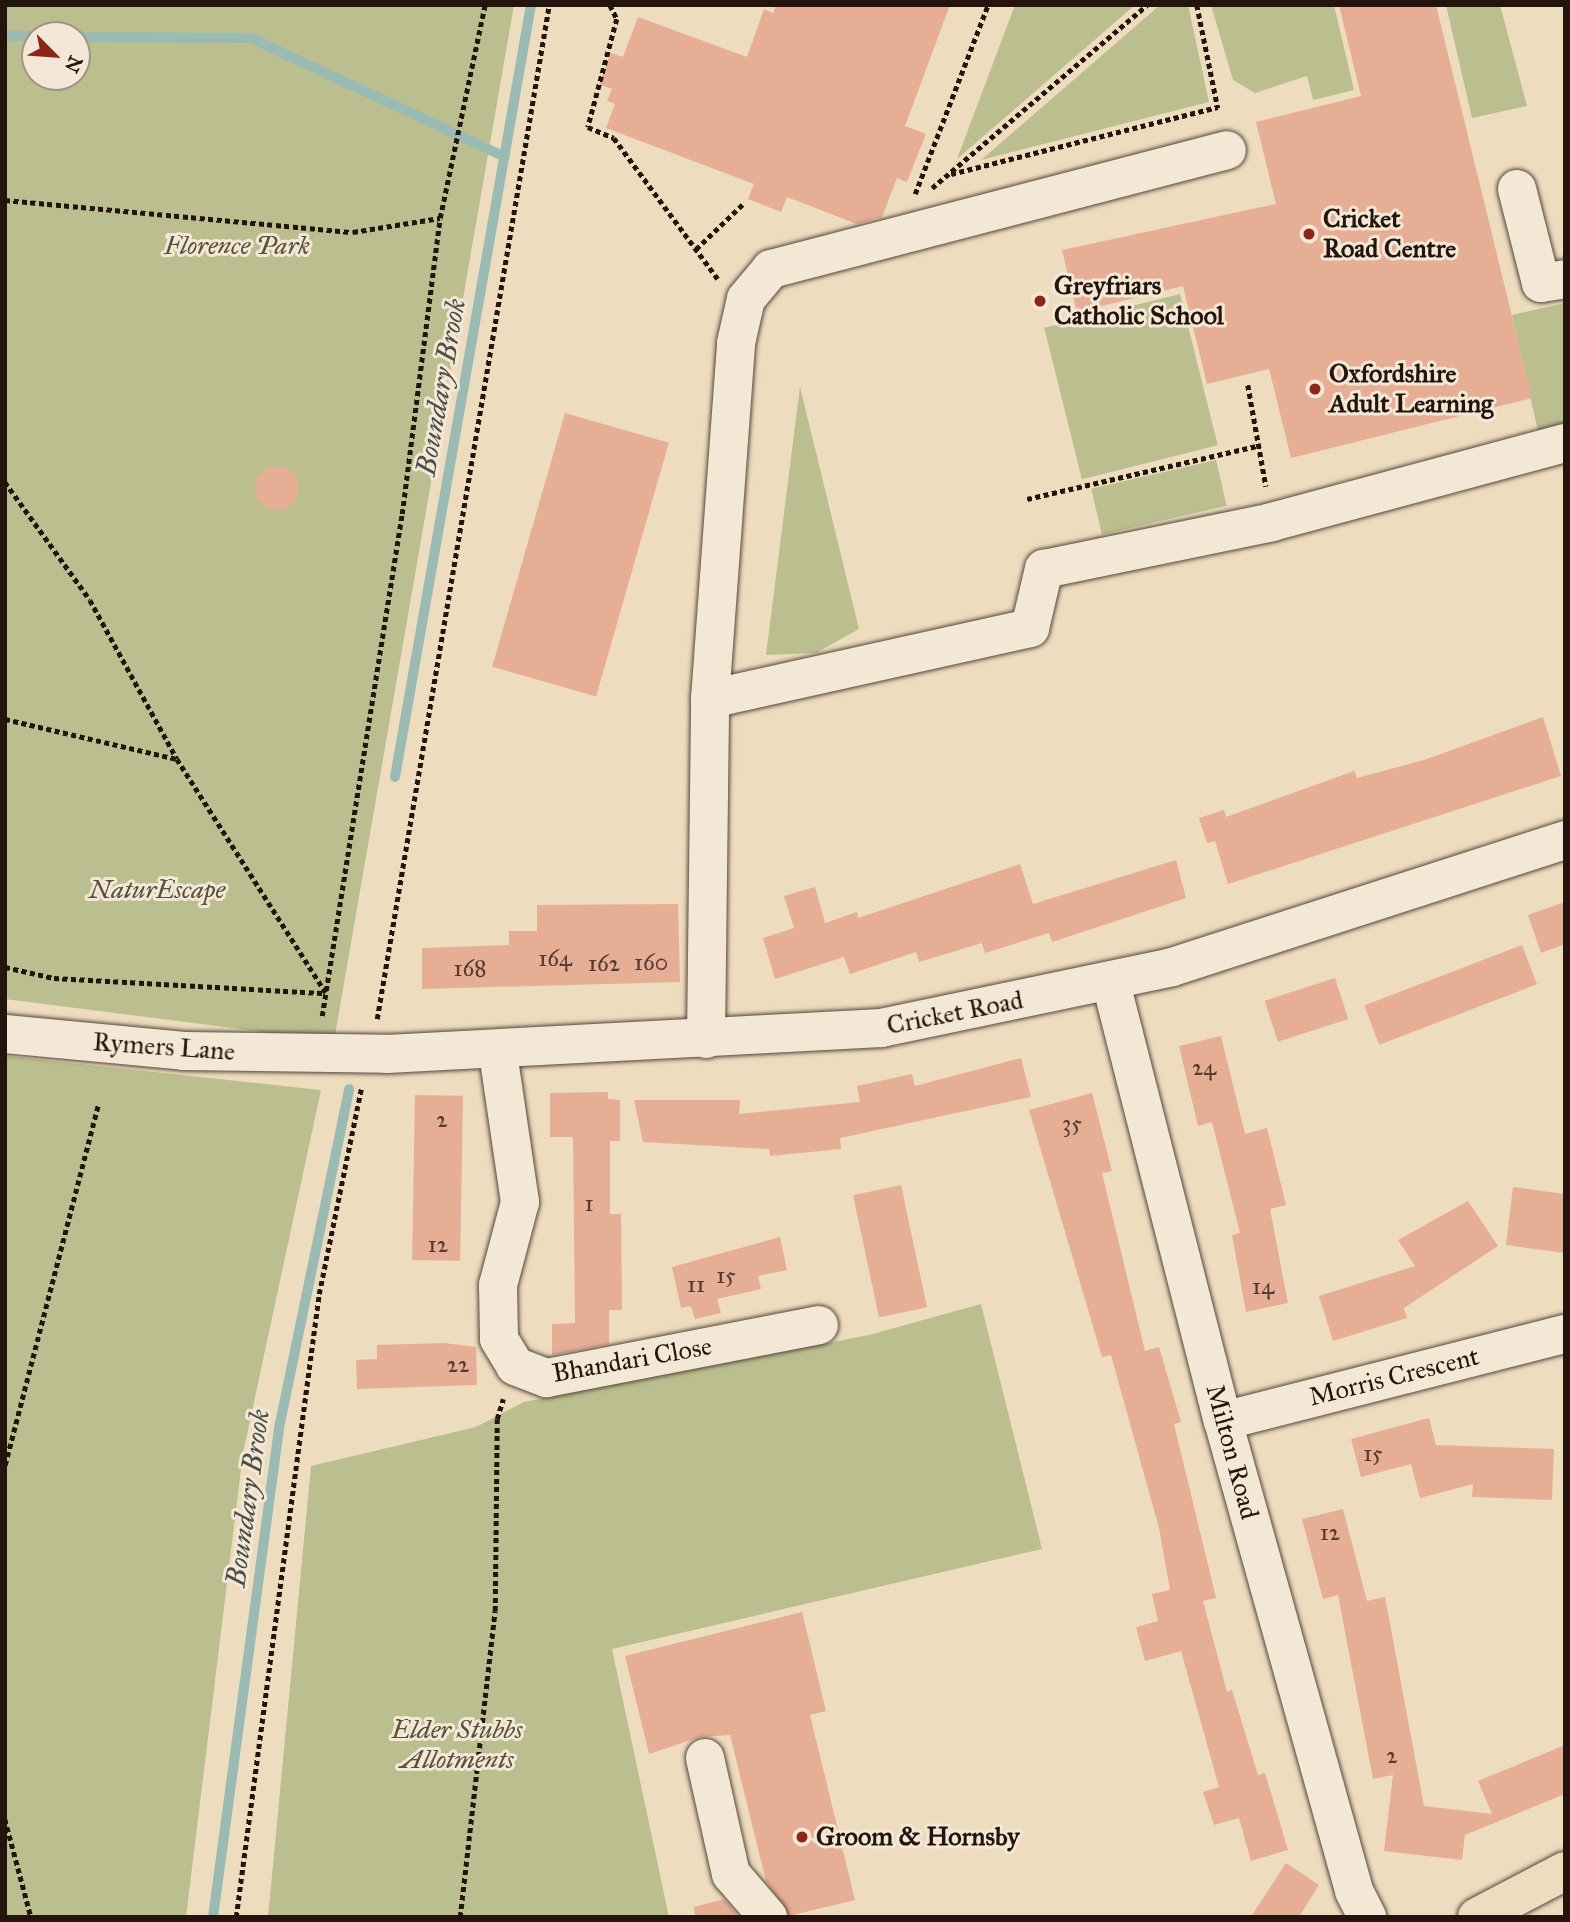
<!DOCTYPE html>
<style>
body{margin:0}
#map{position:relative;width:1570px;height:1922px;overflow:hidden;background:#eddcbe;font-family:"IM FELL Great Primer",serif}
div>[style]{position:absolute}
.green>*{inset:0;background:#bbbf8f;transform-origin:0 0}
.stream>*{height:10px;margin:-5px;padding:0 5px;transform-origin:5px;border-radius:5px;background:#99bbb4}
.building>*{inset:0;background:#e7ae96;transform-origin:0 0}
.round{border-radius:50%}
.path>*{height:4.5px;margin-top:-2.25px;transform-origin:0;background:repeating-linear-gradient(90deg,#23150e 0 5px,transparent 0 8.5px)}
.roads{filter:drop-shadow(0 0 2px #56473a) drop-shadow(0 0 2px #56473a)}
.minor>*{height:38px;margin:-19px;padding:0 19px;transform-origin:19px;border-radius:19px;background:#f3e8d5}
.major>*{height:38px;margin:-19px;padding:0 19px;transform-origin:19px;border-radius:19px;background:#eddcbe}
.dots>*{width:19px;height:19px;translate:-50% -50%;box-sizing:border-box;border:4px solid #f3e8d5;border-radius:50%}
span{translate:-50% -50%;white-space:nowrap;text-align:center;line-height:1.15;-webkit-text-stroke:6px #f3e8d5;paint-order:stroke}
.number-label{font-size:23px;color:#543b30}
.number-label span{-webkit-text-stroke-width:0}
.poi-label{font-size:26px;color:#23150e;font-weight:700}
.left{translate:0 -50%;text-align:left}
.park-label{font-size:26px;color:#58503b;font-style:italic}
.street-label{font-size:26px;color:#23150e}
.water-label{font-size:28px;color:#4c4f48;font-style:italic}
.frame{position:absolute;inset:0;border:7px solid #23150e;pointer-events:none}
.north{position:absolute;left:21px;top:21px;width:70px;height:70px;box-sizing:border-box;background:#f3e8d5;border:2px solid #a09485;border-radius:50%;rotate:115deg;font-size:19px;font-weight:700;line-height:28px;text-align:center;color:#23150e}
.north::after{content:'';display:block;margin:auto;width:24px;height:32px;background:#8f2418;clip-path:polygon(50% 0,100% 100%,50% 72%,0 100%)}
</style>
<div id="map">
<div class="green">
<div style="clip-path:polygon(evenodd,5px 5px,514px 5px,334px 1041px,5px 999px,5px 5px,35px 35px,77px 35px,77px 77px,35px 77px,35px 35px)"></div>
<div style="clip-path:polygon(1015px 5px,1135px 5px,957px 159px)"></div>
<div style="clip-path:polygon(1160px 5px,1188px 5px,1209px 102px,981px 160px)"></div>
<div style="clip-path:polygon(1211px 5px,1334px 5px,1354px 90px,1313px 100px,1307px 76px,1255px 93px,1233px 80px)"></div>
<div style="clip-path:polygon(1446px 5px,1500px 5px,1527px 106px,1472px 118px)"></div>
<div style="left:1180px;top:294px;width:156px;height:140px;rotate:76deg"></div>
<div style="clip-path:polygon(1565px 303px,1565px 438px,1541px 445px,1512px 315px)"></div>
<div style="clip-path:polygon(800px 387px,859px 629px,816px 653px,766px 655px)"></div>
<div style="left:1216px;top:460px;width:47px;height:128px;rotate:77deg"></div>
<div style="clip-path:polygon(5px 1056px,321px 1090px,243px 1453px,186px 1917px,5px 1917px)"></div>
<div style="clip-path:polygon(981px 1304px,1042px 1549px,612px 1649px,669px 1917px,268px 1917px,311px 1466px,476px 1427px,524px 1402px,869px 1335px)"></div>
</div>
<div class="stream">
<div style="left:5px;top:36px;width:30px"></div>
<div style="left:77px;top:37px;width:174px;rotate:0.3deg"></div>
<div style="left:251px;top:38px;width:280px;rotate:25.1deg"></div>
<div style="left:395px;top:777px;width:784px;rotate:-80.01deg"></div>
<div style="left:213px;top:1917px;width:493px;rotate:-82.3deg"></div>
<div style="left:279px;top:1428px;width:346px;rotate:-78.3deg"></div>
</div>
<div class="building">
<div style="clip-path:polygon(776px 5px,950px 5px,905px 126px,926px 134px,907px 182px,897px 178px,882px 217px,857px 224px,787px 197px,781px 212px,748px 199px,754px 184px,606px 128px,615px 104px,607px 101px,612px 89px,599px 84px,611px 53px,623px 57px,638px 17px,747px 57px,764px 9px,773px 13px)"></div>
<div style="clip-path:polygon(1339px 5px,1436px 5px,1532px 398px,1291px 458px,1269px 369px,1207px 384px,1183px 286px,1077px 312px,1062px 250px,1276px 204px,1256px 122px,1361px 96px)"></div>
<div style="left:565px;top:413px;width:108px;height:264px;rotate:16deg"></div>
<div class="round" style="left:255px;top:466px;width:44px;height:44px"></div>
<div style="clip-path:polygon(1543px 717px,1561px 776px,1228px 884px,1215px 841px,1207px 843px,1199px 818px,1224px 810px,1226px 817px,1354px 771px,1357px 778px,1424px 760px)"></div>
<div style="clip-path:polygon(1176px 860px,1186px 898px,1052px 942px,1049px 933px,985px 953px,982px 943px,919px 962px,916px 952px,850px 974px,844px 957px,775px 979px,763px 938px,794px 928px,784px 896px,815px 887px,825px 923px,857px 912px,858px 918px,1020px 864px,1033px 904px)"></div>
<div style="clip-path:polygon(1565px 902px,1565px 944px,1541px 953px,1528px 915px)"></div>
<div style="clip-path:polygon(678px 904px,680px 982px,422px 989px,422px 948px,509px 945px,509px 931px,537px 931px,537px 905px)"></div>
<div style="left:1522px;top:945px;width:42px;height:169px;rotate:69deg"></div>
<div style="left:1335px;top:978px;width:43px;height:74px;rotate:72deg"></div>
<div style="clip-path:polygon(1221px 1036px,1245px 1134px,1267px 1128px,1286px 1205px,1270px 1209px,1288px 1303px,1246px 1312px,1232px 1235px,1240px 1233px,1212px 1122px,1198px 1126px,1179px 1046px)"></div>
<div style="clip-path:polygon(1021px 1058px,1031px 1097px,840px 1138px,841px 1149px,770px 1156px,769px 1149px,643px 1142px,634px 1100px,740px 1100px,739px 1114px,860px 1102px,857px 1086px,912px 1074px,915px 1086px)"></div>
<div style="clip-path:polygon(608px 1092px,608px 1099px,620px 1100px,620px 1141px,610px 1141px,610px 1214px,621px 1214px,622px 1310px,609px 1310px,609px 1344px,552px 1355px,552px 1324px,575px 1323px,573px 1137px,550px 1137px,550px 1093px)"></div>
<div style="clip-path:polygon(1092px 1093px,1112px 1171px,1102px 1173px,1145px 1351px,1159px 1347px,1181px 1422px,1174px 1424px,1216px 1598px,1203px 1601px,1227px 1692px,1232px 1690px,1258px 1775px,1265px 1773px,1288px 1850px,1251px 1861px,1239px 1818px,1214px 1825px,1203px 1792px,1219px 1787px,1181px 1651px,1145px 1661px,1136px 1627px,1158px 1621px,1152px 1594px,1170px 1590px,1159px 1528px,1111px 1355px,1102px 1357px,1029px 1110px)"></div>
<div style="left:415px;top:1095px;width:48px;height:165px;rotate:1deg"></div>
<div style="left:901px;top:1185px;width:125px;height:49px;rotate:78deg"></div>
<div style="clip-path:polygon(1513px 1187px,1565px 1194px,1565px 1253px,1506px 1245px)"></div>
<div style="clip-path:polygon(1468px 1201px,1498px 1246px,1404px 1308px,1407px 1318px,1333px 1341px,1319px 1296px,1415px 1266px,1398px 1240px)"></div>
<div style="clip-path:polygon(780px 1237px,787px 1270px,758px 1276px,761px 1289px,717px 1299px,721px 1313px,695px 1319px,691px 1306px,681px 1308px,672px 1267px)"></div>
<div style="clip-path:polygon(444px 1343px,476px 1347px,477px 1385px,357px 1389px,356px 1360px,377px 1359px,377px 1345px)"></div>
<div style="clip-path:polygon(1429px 1418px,1436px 1445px,1554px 1449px,1552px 1500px,1472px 1497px,1473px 1484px,1420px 1498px,1411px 1464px,1361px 1477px,1351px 1439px)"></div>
<div style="clip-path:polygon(1343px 1509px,1367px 1601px,1385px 1597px,1424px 1806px,1492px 1814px,1478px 1781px,1565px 1745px,1565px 1794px,1465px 1835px,1462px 1860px,1384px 1851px,1393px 1775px,1373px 1779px,1338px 1595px,1323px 1599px,1302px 1519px)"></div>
<div style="clip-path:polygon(802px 1612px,826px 1711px,810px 1715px,855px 1900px,789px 1916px,766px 1881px,730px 1735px,700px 1737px,649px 1754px,625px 1656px)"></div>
<div style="clip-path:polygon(1286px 1863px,1319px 1885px,1299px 1917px,1251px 1917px)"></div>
<div style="clip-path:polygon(724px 1899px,739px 1917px,695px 1917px,694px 1907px)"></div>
</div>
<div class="path">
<div style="left:610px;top:5px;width:16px;rotate:63deg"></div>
<div style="left:617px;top:19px;width:112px;rotate:105deg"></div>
<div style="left:588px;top:127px;width:28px;rotate:23deg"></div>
<div style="left:614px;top:138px;width:175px;rotate:53.6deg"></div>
<div style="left:1197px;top:5px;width:105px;rotate:78.5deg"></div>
<div style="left:951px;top:174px;width:275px;rotate:-14.1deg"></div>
<div style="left:932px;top:188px;width:282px;rotate:-40.4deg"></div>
<div style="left:915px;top:194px;width:203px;rotate:-68.9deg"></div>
<div style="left:5px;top:200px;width:349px;rotate:5.3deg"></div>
<div style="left:353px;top:232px;width:88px;rotate:-9.1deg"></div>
<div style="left:696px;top:249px;width:66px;rotate:-43.8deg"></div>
<div style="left:1248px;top:385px;width:103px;rotate:79.9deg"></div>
<div style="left:5px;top:482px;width:145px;rotate:54.2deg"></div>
<div style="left:90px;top:600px;width:181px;rotate:61.3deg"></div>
<div style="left:177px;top:759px;width:277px;rotate:57.5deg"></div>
<div style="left:1027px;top:499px;width:239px;rotate:-13deg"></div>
<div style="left:5px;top:719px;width:177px;rotate:13.1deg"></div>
<div style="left:5px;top:967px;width:50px;rotate:12.7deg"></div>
<div style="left:54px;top:978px;width:272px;rotate:3.2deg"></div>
<div style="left:322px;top:1016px;width:508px;rotate:-80.95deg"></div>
<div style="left:402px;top:514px;width:298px;rotate:-82.7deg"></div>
<div style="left:440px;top:218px;width:218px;rotate:-78.1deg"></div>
<div style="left:377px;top:1019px;width:1028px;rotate:-80.37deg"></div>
<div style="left:5px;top:1465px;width:371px;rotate:-75.5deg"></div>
<div style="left:5px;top:1819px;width:101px;rotate:75.1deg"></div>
<div style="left:236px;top:1917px;width:629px;rotate:-82.41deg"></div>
<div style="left:319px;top:1294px;width:209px;rotate:-78.4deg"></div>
<div style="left:460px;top:1917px;width:308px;rotate:-83.5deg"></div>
<div style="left:495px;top:1611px;width:192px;rotate:-89.4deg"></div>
<div style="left:497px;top:1419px;width:21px;rotate:-73deg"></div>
</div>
<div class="roads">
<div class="minor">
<div style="left:1517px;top:189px;width:97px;rotate:75.7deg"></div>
<div style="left:1541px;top:283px;width:24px;rotate:-9deg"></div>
<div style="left:710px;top:699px;width:357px;rotate:-85.8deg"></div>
<div style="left:736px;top:343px;width:45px;rotate:-77.2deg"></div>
<div style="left:746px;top:299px;width:39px;rotate:-50deg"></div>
<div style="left:771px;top:269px;width:471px;rotate:-14.6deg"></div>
<div style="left:1111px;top:983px;width:452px;rotate:75.7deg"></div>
<div style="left:1223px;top:1421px;width:488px;rotate:74.4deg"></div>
<div style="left:1354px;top:1891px;width:29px;rotate:63deg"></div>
<div style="left:5px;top:1034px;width:180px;rotate:5.4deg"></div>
<div style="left:184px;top:1051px;width:203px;rotate:0.8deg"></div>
<div style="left:387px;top:1054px;width:495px;rotate:-3deg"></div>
<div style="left:881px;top:1028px;width:297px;rotate:-11.8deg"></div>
<div style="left:1172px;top:967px;width:413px;rotate:-17.9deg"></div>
<div style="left:706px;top:1039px;width:340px;rotate:-89.3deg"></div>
<div style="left:710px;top:699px;width:328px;rotate:-12.5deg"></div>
<div style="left:1030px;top:628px;width:61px;rotate:-76.7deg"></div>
<div style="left:1044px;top:569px;width:233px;rotate:-11.6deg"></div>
<div style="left:1272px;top:522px;width:303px;rotate:-15.1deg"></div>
<div style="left:498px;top:1053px;width:151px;rotate:81.6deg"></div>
<div style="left:520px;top:1202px;width:86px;rotate:104.8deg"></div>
<div style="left:498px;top:1285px;width:54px;rotate:88.9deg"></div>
<div style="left:499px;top:1339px;width:31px;rotate:59deg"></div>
<div style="left:515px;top:1366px;width:34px;rotate:21deg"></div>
<div style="left:547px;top:1378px;width:277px;rotate:-11deg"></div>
<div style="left:1223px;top:1421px;width:353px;rotate:-14.3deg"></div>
<div style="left:705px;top:1758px;width:119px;rotate:77.4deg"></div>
<div style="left:731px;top:1874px;width:57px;rotate:49.3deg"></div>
</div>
<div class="major">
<div style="left:1477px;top:1917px;width:99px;rotate:-27.6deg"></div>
</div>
</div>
<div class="dots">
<div style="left:1309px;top:234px;background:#8f2418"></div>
<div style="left:1040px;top:301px;background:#8f2418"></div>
<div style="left:1315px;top:389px;background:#8f2418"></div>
<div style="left:802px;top:1837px;background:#8f2418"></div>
</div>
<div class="number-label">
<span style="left:555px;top:958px">164</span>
<span style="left:651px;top:962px">160</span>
<span style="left:604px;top:963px">162</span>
<span style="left:470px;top:968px">168</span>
<span style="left:1204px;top:1067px">24</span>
<span style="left:442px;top:1119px">2</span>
<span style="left:1072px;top:1123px">35</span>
<span style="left:589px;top:1203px">1</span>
<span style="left:438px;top:1244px">12</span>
<span style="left:726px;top:1275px">15</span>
<span style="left:696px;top:1284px">11</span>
<span style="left:1263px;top:1286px">14</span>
<span style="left:458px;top:1364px">22</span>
<span style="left:1373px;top:1453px">15</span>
<span style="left:1330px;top:1532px">12</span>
<span style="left:1392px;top:1755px">2</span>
</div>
<div class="poi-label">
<span class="left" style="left:1323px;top:234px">Cricket<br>Road Centre</span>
<span class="left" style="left:1054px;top:301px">Greyfriars<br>Catholic School</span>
<span class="left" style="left:1329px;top:389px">Oxfordshire<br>Adult Learning</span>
<span class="left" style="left:816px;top:1837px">Groom &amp; Hornsby</span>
</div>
<div class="park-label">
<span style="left:237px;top:246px">Florence Park</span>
<span style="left:157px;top:890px">NaturEscape</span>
<span style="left:457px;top:1745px">Elder Stubbs<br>Allotments</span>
</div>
<div class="street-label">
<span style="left:955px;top:1013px;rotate:-11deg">Cricket Road</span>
<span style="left:164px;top:1047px;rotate:4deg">Rymers Lane</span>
<span style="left:632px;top:1360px;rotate:-10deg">Bhandari Close</span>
<span style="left:1394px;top:1377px;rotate:-14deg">Morris Crescent</span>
<span style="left:1232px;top:1452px;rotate:75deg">Milton Road</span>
</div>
<div class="water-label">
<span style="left:441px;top:387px;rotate:-80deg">Boundary Brook</span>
<span style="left:248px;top:1498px;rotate:-82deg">Boundary Brook</span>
</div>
<div class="frame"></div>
<div class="north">N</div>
</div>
